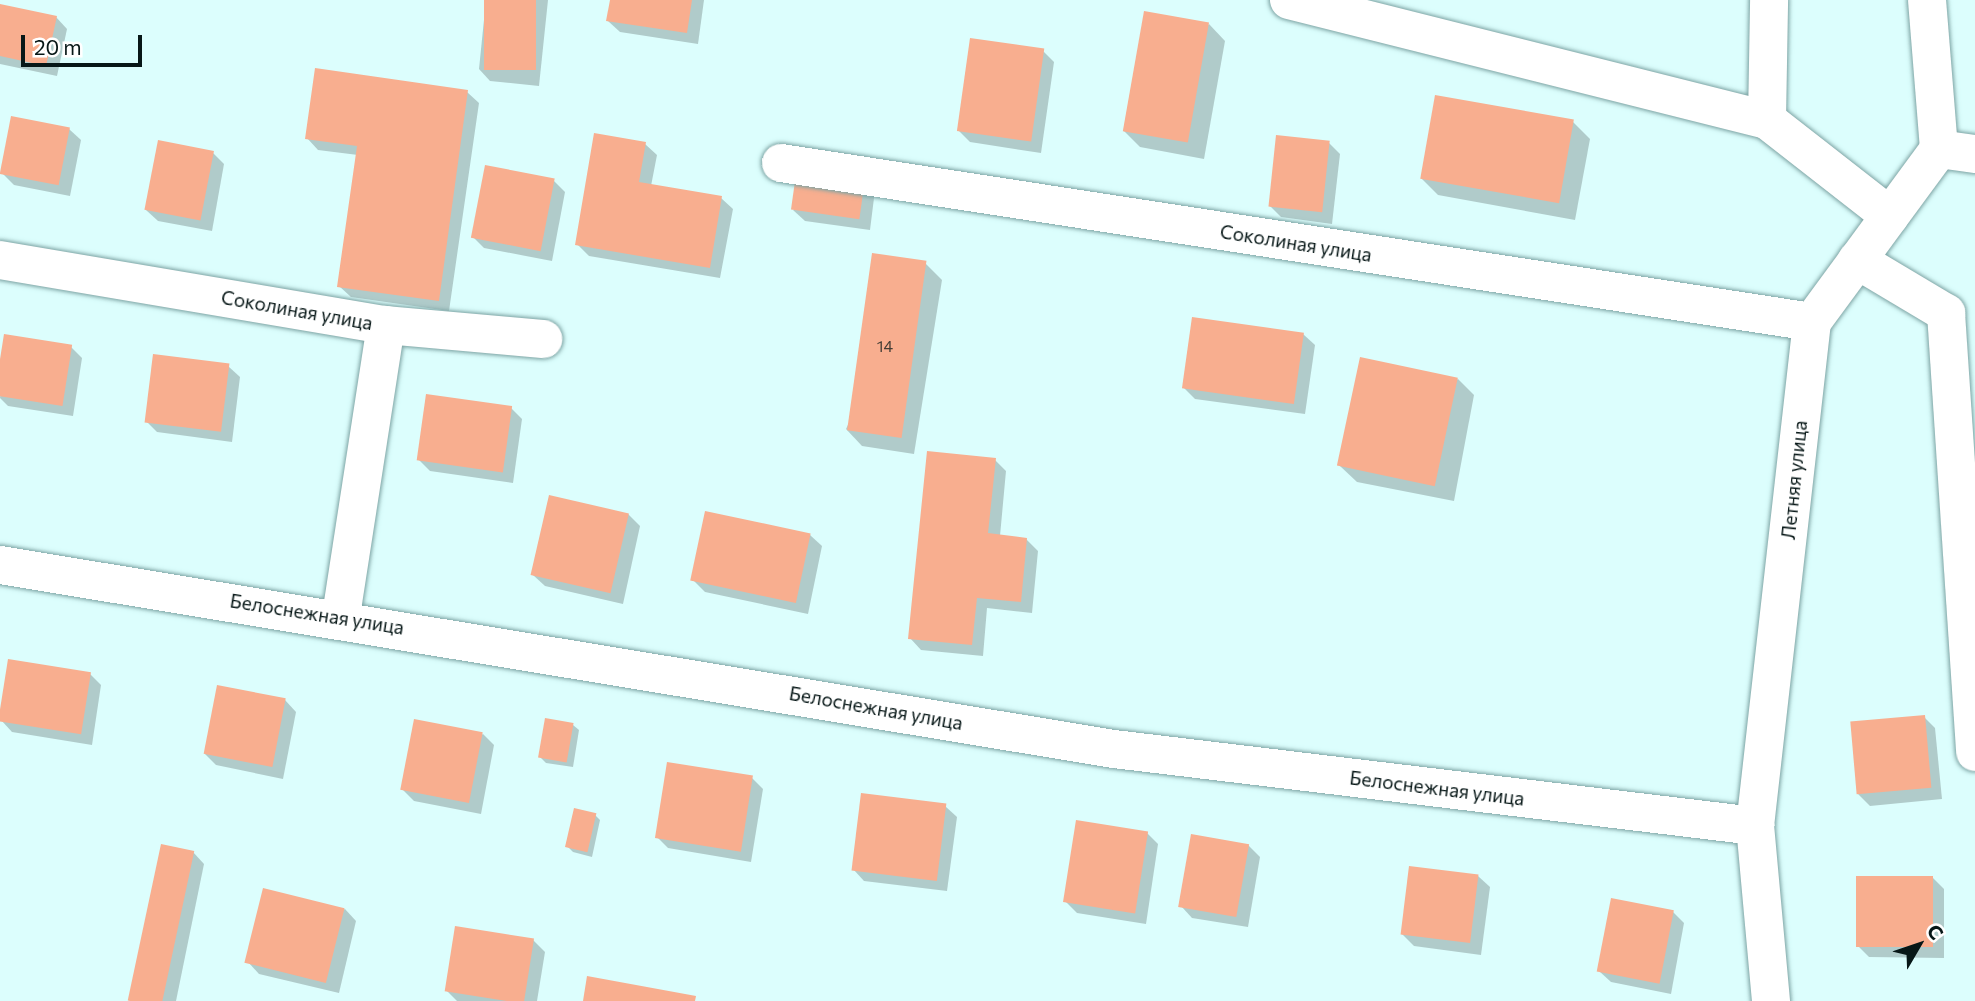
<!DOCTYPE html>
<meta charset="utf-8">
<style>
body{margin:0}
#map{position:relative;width:1975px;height:1001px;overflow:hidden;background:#dcfefd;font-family:Commissioner,sans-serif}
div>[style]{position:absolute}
.shadow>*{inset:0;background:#0003}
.building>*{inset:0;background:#f8ae8f;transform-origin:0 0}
.roads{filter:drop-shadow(0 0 2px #7da4a4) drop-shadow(0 0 2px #7da4a4)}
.minor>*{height:38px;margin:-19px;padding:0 19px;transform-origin:19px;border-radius:19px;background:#fff}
span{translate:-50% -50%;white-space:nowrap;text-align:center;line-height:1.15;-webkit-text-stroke:6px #fff;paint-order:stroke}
.number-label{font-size:16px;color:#433d35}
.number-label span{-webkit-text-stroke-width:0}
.street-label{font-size:19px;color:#071717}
.north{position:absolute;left:1884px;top:910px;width:70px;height:70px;-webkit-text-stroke:5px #fff;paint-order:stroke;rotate:51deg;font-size:19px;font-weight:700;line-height:28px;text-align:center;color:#071717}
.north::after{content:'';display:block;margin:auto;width:24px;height:32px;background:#071717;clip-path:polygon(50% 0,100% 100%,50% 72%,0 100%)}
.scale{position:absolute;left:21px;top:35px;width:121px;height:32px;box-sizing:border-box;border:4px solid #071717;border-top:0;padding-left:9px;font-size:21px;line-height:24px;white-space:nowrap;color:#071717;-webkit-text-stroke:5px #fff;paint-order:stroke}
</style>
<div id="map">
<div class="shadow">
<div style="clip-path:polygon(486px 0,548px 0,539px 86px,490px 81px,479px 69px)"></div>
<div style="clip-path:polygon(611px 0,704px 0,698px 44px,620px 32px,608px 21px)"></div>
<div style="clip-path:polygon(0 6px,56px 17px,67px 29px,57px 76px,0 64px)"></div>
<div style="clip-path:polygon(1209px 24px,1225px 41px,1204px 159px,1140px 147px,1124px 131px)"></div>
<div style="clip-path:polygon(1043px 51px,1054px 62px,1041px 153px,970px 142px,959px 131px)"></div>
<div style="clip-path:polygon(467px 92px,479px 103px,449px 311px,351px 297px,339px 286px,358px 155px,318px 150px,307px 138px)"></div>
<div style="clip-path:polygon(1573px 122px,1590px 139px,1575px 220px,1438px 195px,1422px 179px)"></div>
<div style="clip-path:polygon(69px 129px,81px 140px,70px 196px,14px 185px,3px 174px)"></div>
<div style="clip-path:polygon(1329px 143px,1340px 154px,1332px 224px,1281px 217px,1270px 206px)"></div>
<div style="clip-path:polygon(645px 144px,657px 155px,651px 186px,721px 198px,733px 209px,720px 278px,589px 256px,577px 244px)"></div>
<div style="clip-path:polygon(213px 153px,224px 164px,212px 231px,158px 221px,146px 210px)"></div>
<div style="clip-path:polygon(554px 181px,565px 192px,552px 261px,484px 248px,473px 237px)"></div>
<div style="clip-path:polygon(875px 190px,870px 230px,805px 221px,793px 210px)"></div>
<div style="clip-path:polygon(925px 263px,942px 280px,914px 454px,862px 446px,846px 429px)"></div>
<div style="clip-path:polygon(1303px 334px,1315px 345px,1305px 414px,1195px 399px,1184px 388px)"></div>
<div style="clip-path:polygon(6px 336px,71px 347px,82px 358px,73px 416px,8px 406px,0 398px)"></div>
<div style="clip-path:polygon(228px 366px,240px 377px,232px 442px,157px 432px,146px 421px)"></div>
<div style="clip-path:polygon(1458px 379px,1474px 395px,1454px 501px,1357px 482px,1340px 466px)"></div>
<div style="clip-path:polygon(511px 408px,522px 419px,513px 483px,430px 471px,418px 459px)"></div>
<div style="clip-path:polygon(995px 460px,1006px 471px,1000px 536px,1026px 539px,1038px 551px,1032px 613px,987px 608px,983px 656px,921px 650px,910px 638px)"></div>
<div style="clip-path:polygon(628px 514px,640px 526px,623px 604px,545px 586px,533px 575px)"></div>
<div style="clip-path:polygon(810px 535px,822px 546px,808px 614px,705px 592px,693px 580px)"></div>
<div style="clip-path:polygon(90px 674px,101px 685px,92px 745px,12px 732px,1px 720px)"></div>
<div style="clip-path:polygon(285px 700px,296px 712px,283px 779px,216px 765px,205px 754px)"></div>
<div style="clip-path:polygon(1924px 717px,1935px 728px,1942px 799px,1870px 806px,1858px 794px)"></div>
<div style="clip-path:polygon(573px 725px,579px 730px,573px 767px,546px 763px,541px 758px)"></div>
<div style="clip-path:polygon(483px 734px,494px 745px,481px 814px,414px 801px,403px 790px)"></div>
<div style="clip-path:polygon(752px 778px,763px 789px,751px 862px,668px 848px,657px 837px)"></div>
<div style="clip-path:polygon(945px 806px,957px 817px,947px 891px,864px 881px,853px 869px)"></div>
<div style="clip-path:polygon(595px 815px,600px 820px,592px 857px,573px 852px,567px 846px)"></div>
<div style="clip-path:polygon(1147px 833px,1158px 844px,1146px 924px,1077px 913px,1066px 902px)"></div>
<div style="clip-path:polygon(1248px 845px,1260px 857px,1248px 927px,1192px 918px,1181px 906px)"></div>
<div style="clip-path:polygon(193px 852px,204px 864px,176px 1001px,130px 1001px)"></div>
<div style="clip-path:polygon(1478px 876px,1490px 887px,1481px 955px,1414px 946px,1402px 934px)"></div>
<div style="clip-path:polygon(1933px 878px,1944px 889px,1944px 958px,1869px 957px,1858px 946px)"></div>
<div style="clip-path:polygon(345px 909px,356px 921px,339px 993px,259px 974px,248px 962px)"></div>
<div style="clip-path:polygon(1673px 912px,1684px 923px,1671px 994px,1611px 982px,1599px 971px)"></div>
<div style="clip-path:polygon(533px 940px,545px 952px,537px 1001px,457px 1001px,446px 990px)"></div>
</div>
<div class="building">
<div style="left:484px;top:0;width:52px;height:70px"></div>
<div style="clip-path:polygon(610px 0,692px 0,687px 33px,606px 21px)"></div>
<div style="clip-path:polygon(0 4px,57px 16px,46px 66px,0 56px)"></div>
<div style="left:1144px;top:11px;width:66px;height:122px;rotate:10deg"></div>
<div style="left:970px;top:38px;width:75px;height:94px;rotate:8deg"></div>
<div style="clip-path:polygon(315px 68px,468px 90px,439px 301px,337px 287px,357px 146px,305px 139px)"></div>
<div style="left:1435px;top:95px;width:141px;height:85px;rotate:10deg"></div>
<div style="left:11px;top:116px;width:60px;height:59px;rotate:11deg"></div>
<div style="clip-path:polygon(594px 133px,646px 142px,639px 182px,722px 196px,710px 268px,575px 245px)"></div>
<div style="left:1276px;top:135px;width:54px;height:72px;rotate:6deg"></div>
<div style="left:158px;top:140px;width:57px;height:71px;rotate:11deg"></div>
<div style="left:485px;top:165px;width:71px;height:74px;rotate:11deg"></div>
<div style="left:797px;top:167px;width:69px;height:43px;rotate:8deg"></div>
<div style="left:872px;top:253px;width:55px;height:179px;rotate:8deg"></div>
<div style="left:1192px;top:317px;width:113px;height:72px;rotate:8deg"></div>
<div style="left:4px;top:334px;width:69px;height:62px;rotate:9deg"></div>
<div style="left:153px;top:354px;width:77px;height:69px;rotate:7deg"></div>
<div style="left:1360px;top:357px;width:100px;height:111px;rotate:12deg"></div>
<div style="left:426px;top:394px;width:87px;height:67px;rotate:8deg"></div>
<div style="clip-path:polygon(927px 451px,996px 458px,988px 533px,1027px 538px,1021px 602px,977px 598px,972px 645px,908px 639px)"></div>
<div style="left:549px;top:495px;width:82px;height:82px;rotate:13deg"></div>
<div style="left:705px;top:511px;width:108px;height:71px;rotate:12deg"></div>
<div style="left:8px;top:659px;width:84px;height:63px;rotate:9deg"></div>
<div style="left:217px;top:685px;width:70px;height:70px;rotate:11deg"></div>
<div style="left:1925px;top:715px;width:73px;height:75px;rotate:85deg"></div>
<div style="left:545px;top:718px;width:29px;height:40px;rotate:10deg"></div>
<div style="left:414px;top:719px;width:70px;height:72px;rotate:11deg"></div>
<div style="left:667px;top:762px;width:87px;height:77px;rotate:9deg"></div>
<div style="left:861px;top:793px;width:86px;height:78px;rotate:7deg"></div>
<div style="left:574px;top:808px;width:23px;height:40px;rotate:13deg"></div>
<div style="left:1076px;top:820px;width:73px;height:83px;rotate:9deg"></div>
<div style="left:1191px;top:834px;width:59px;height:74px;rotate:10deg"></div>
<div style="left:161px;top:844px;width:34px;height:160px;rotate:12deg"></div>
<div style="left:1409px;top:866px;width:70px;height:69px;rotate:7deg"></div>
<div style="left:1856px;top:876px;width:77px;height:71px"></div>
<div style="left:263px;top:888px;width:84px;height:77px;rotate:14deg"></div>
<div style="left:1611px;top:898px;width:64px;height:75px;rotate:11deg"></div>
<div style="left:455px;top:926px;width:80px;height:66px;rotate:9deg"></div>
<div style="clip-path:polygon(587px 976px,696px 996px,695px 1001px,583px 1001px)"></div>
</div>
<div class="roads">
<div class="minor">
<div style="left:1289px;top:0;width:493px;rotate:14.1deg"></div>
<div style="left:1767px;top:120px;width:120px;rotate:-89deg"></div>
<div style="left:1767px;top:120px;width:156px;rotate:38deg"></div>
<div style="left:1939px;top:149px;width:36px;rotate:8deg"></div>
<div style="left:781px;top:163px;width:1043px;rotate:8.77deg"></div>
<div style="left:0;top:260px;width:391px;rotate:9.6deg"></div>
<div style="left:386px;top:325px;width:295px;rotate:98.8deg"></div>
<div style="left:1857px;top:260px;width:104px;rotate:30.8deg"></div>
<div style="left:1946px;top:313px;width:440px;rotate:86.2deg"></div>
<div style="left:386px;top:325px;width:158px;rotate:5.1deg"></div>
<div style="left:0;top:565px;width:1129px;rotate:9.38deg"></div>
<div style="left:1114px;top:749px;width:646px;rotate:6.85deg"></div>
<div style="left:1771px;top:1001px;width:176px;rotate:-95.2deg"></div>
<div style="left:1755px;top:826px;width:507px;rotate:-83.55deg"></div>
<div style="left:1812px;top:322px;width:215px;rotate:-53.7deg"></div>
<div style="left:1939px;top:149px;width:149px;rotate:-94.6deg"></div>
</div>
</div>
<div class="number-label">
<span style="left:885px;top:346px">14</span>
</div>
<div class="street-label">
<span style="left:1296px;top:243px;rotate:9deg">Соколиная улица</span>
<span style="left:297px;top:310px;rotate:10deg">Соколиная улица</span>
<span style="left:1794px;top:480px;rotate:-84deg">Летняя улица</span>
<span style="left:317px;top:614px;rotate:9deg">Белоснежная улица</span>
<span style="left:876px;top:708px;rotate:10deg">Белоснежная улица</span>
<span style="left:1437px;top:788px;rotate:7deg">Белоснежная улица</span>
</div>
<div class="north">С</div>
<div class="scale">20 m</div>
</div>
